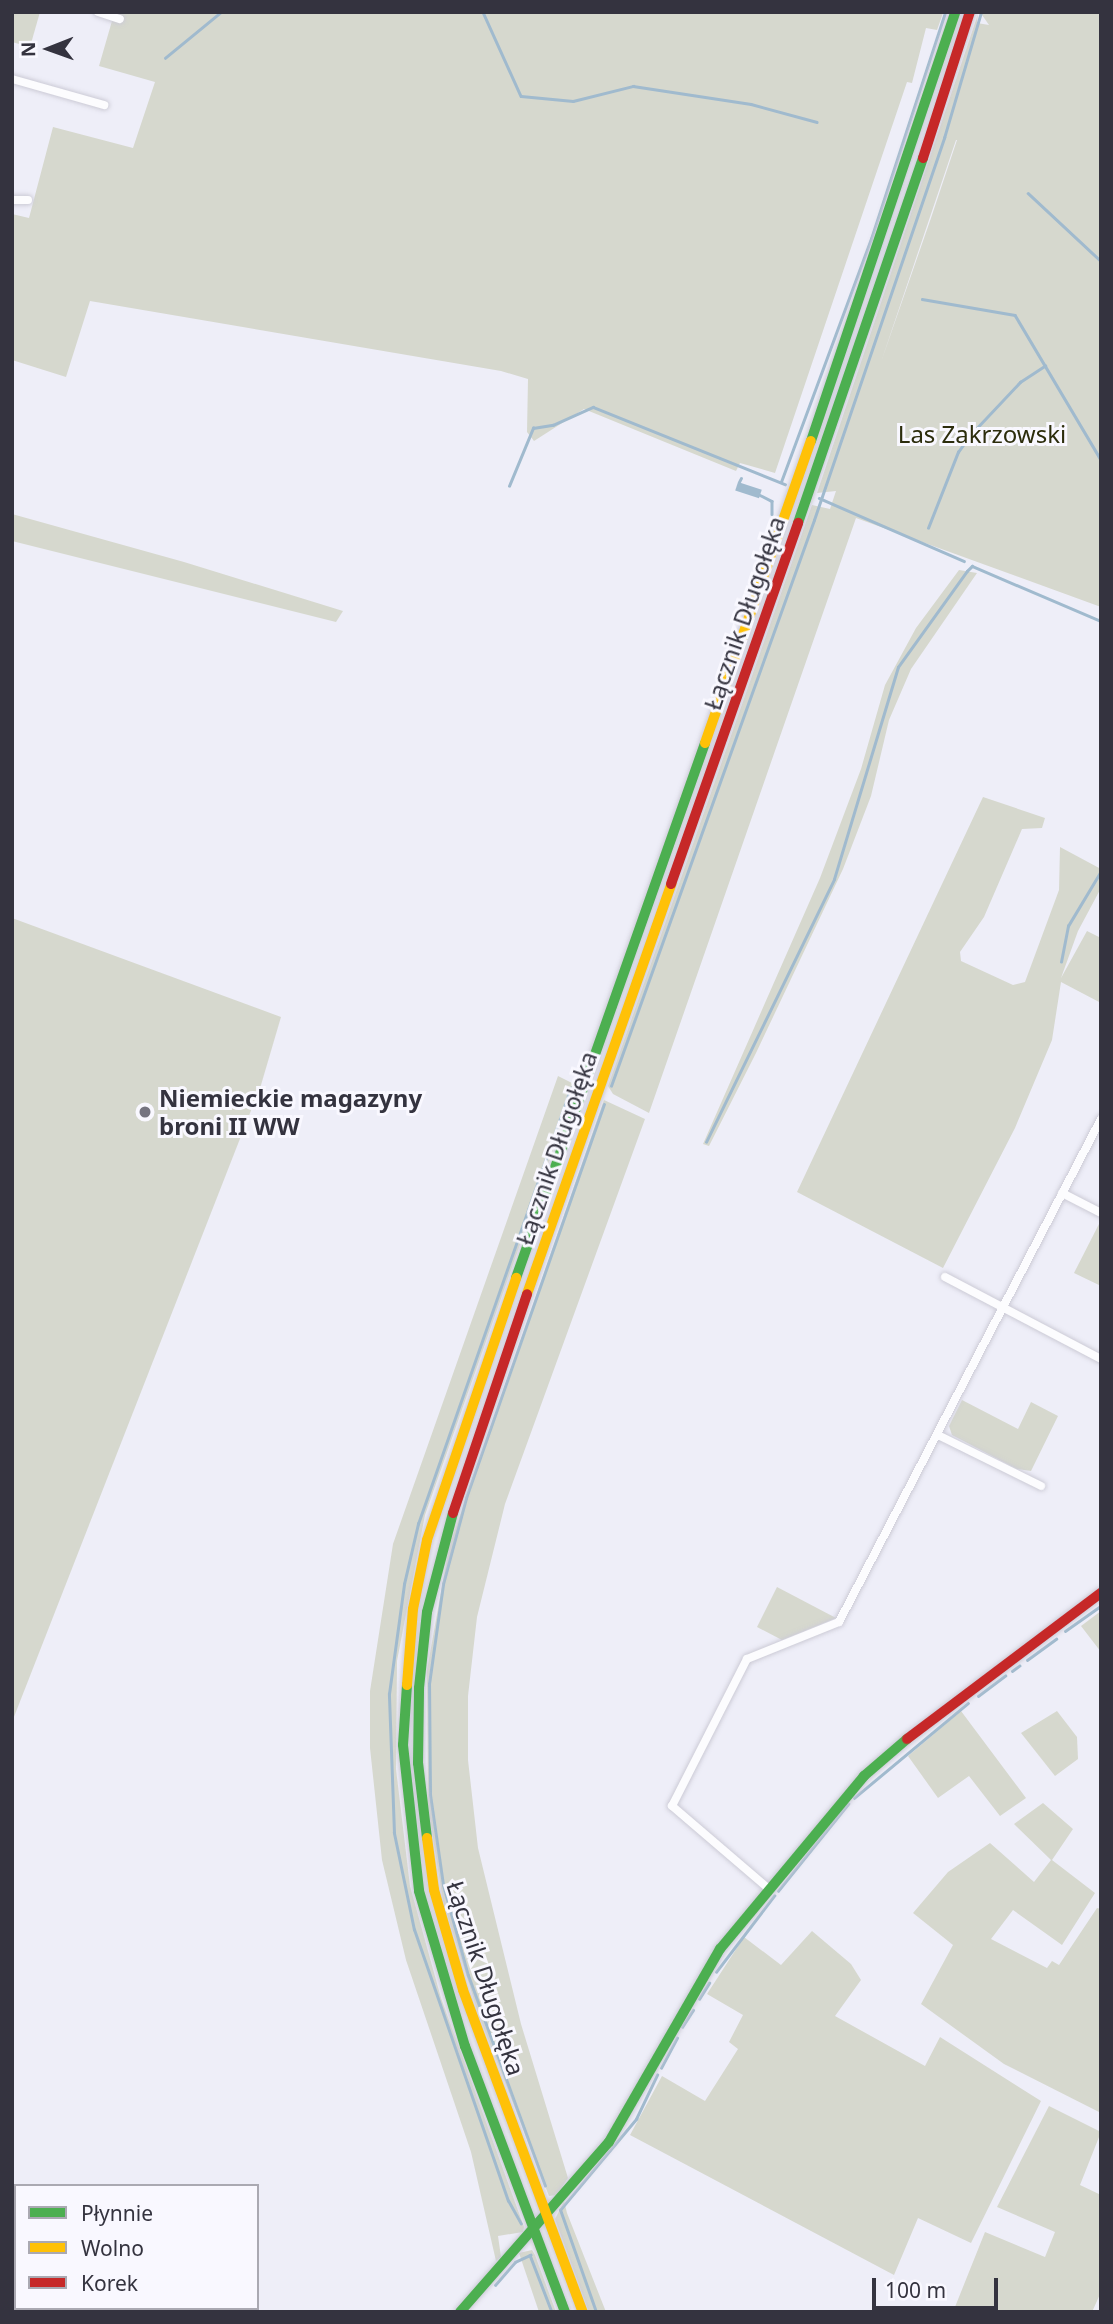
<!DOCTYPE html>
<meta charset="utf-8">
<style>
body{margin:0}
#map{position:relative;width:1113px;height:2324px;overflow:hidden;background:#eeeef8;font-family:"Noto Sans",sans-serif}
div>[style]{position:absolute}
.green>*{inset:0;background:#d6d8ce}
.water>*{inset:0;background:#a0bace;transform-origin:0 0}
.stream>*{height:2.5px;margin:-1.25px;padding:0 1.25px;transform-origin:1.25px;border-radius:1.25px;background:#a0bace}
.roads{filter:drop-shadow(0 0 2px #cccbd6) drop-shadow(0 0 2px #cccbd6)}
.street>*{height:8px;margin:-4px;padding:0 4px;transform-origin:4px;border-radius:4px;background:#fcfcfe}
.fast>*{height:10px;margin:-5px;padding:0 5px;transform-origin:5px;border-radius:5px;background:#4caf50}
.slow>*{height:10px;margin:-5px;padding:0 5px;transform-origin:5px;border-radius:5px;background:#ffc107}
.jam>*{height:10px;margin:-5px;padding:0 5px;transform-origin:5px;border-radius:5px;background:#c62828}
.dots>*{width:19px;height:19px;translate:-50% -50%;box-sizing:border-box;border:4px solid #f9f8ff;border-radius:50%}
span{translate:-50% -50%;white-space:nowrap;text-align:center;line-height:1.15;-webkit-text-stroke:6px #f9f8ff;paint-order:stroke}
.park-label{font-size:24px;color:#2c2d0c}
.street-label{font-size:24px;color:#34333f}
.poi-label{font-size:24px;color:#34333f;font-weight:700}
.left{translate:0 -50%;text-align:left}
.frame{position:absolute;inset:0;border:14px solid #34333f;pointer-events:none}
.legend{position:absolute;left:14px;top:2184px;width:245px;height:126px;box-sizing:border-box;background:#f9f8ff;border:2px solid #aaa9b2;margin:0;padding:9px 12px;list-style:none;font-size:21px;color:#34333f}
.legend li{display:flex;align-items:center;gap:14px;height:35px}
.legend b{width:35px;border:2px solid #aaa9b2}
.north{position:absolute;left:14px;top:14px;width:70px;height:70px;-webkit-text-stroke:5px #f9f8ff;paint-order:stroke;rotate:269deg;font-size:19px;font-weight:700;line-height:28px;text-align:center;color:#34333f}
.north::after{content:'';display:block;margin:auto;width:24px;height:32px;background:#34333f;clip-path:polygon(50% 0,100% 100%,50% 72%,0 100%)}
.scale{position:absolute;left:872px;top:2278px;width:126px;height:32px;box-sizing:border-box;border:4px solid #34333f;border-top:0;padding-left:9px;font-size:21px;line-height:24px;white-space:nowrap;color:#34333f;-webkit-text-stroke:5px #f9f8ff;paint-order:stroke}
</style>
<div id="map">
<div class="green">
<div style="clip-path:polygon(12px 12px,40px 12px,30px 47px,12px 42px)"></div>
<div style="clip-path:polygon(110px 12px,940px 12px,943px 13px,937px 30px,926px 28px,912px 83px,907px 82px,775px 473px,740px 463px,736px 471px,584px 409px,534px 441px,527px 432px,528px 379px,501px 371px,90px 301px,66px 377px,12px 360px,12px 214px,29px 218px,53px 127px,133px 148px,155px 82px,99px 66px,114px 14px)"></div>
<div style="clip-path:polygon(evenodd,980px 12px,1101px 12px,1101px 607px,856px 518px,649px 1113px,613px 1094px,608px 1086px,812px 505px,830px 509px,836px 491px,817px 493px,978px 14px,977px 23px,989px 25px,980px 12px,957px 140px,931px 218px,881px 362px,956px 140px,957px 140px)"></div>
<div style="clip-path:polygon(12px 514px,184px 562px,343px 611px,336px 622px,12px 541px)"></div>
<div style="clip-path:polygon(959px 570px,977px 573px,911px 669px,889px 720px,871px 796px,843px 869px,756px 1053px,709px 1146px,703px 1144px,820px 878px,861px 769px,885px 685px,916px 628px)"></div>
<div style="clip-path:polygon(983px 797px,1045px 818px,1042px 828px,1022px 829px,984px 917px,960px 952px,961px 961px,1013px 985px,1025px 982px,1059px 890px,1060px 847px,1101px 869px,1101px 888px,1078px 931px,1061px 978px,1087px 931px,1101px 938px,1101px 1003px,1061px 982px,1052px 1040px,1015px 1128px,943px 1268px,797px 1192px)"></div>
<div style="clip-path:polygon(12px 918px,281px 1017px,261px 1085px,12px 1722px)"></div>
<div style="clip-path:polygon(558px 1076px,576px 1085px,425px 1515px,397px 1661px,396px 1769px,410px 1886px,441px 1998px,524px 2227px,523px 2232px,498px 2236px,501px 2257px,496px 2261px,471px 2152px,406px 1960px,382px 1860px,370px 1748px,370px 1691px,393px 1544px)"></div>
<div style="clip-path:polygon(604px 1100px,645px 1119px,505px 1504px,477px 1617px,468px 1696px,468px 1760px,478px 1848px,521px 2024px,568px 2178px,557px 2195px,549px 2196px,478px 2013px,443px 1901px,428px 1806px,427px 1670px,449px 1547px)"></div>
<div style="clip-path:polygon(1100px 1222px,1101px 1222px,1101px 1286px,1074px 1273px)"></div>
<div style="clip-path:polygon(962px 1400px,1018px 1429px,1031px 1402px,1058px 1416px,1031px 1471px,1017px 1469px,952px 1435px,949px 1426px)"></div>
<div style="clip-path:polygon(777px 1587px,836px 1618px,782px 1640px,757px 1627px)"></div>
<div style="clip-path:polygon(1101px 1611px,1101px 1652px,1081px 1626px)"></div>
<div style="clip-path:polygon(961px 1711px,1026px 1798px,1000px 1816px,969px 1776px,938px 1798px,908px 1756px)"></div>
<div style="clip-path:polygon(1057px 1711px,1077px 1737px,1078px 1759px,1055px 1776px,1021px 1733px)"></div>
<div style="clip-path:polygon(1043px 1803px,1073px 1829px,1052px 1860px,1095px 1893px,1062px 1945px,1013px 1910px,991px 1939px,1047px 1968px,1052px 1961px,1059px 1965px,1097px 1908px,1101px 1909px,1101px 2113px,1004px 2064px,921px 2004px,953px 1945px,913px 1913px,948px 1872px,990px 1843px,1034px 1882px,1051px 1860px,1014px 1824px)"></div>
<div style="clip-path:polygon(812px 1931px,851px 1964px,861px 1980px,835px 2016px,925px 2066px,940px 2037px,1041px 2101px,971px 2243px,918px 2218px,894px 2275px,630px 2135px,662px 2076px,705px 2101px,738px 2049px,729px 2042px,743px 2015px,707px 1994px,744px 1937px,781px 1965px)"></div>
<div style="clip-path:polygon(1049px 2106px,1101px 2132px,1080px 2185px,1101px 2195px,1101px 2292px,1092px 2312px,965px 2312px,955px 2307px,985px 2232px,1045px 2257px,1055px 2232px,997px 2207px)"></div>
<div style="clip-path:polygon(564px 2201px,567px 2213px,606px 2312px,589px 2312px,555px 2219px)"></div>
<div style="clip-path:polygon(532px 2250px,535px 2255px,556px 2312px,539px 2312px,519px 2253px)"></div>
</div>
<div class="water">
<div style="left:738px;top:482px;width:25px;height:9px;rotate:18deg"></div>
</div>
<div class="stream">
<div style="left:483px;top:12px;width:92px;rotate:65.7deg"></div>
<div style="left:521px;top:96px;width:52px;rotate:5.5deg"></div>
<div style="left:573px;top:101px;width:62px;rotate:-14deg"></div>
<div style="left:633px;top:86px;width:119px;rotate:8.7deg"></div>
<div style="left:751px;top:104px;width:68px;rotate:15.3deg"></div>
<div style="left:165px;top:58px;width:72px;rotate:-39.4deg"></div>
<div style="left:1028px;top:193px;width:100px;rotate:43deg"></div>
<div style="left:922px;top:299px;width:94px;rotate:9.8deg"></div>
<div style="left:1015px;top:315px;width:169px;rotate:59.3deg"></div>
<div style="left:739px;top:482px;width:4px;rotate:-63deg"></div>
<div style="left:781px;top:482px;width:259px;rotate:-69.7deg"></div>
<div style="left:871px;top:239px;width:239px;rotate:-71.9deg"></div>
<div style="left:509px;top:486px;width:63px;rotate:-67.5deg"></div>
<div style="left:533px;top:428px;width:20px;rotate:-9deg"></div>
<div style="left:553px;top:425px;width:44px;rotate:-24.2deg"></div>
<div style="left:593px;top:407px;width:207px;rotate:21.9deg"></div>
<div style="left:760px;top:495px;width:13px;rotate:27deg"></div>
<div style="left:772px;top:501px;width:13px;rotate:90deg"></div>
<div style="left:819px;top:498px;width:158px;rotate:23.5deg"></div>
<div style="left:928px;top:528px;width:82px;rotate:-68.5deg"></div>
<div style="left:958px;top:452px;width:24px;rotate:-54deg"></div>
<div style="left:972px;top:433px;width:70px;rotate:-46.7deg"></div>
<div style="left:1020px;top:382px;width:30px;rotate:-33deg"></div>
<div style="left:1061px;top:962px;width:37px;rotate:-79deg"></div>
<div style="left:1068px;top:926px;width:64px;rotate:-59deg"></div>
<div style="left:611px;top:1086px;width:601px;rotate:-70.27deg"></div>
<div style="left:814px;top:520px;width:404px;rotate:-71.2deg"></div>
<div style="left:944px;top:138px;width:131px;rotate:-73.6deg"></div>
<div style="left:706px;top:1142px;width:292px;rotate:-64deg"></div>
<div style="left:834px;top:879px;width:221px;rotate:-73.2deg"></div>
<div style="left:898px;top:667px;width:118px;rotate:-54.3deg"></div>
<div style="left:967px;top:571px;width:7px;rotate:-45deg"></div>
<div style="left:972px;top:566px;width:140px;rotate:23.1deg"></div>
<div style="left:1065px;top:1631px;width:42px;rotate:-35.2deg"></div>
<div style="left:1027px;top:1660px;width:36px;rotate:-36deg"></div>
<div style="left:1012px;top:1671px;width:9px;rotate:-36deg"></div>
<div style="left:978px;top:1696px;width:34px;rotate:-37deg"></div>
<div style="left:854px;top:1798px;width:148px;rotate:-39.8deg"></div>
<div style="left:778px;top:1891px;width:112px;rotate:-51.2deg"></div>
<div style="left:716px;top:1972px;width:96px;rotate:-52.7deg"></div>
<div style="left:699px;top:1999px;width:19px;rotate:-58deg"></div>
<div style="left:682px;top:2027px;width:20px;rotate:-57deg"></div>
<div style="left:661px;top:2068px;width:34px;rotate:-62deg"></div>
<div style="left:545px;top:2186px;width:224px;rotate:-110.1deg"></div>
<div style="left:468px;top:1976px;width:94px;rotate:-105.4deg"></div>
<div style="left:443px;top:1885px;width:91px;rotate:-98.2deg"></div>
<div style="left:430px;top:1795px;width:111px;rotate:-90.5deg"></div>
<div style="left:429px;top:1684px;width:101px;rotate:-82deg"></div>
<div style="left:443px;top:1584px;width:89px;rotate:-75deg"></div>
<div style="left:466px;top:1498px;width:417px;rotate:-70.7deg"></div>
<div style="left:521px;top:2224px;width:26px;rotate:-119deg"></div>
<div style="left:508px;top:2201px;width:287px;rotate:-109.1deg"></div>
<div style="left:414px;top:1930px;width:99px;rotate:-101.7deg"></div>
<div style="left:394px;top:1833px;width:139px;rotate:-92.1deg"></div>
<div style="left:389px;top:1694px;width:111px;rotate:-82.2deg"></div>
<div style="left:404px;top:1584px;width:62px;rotate:-76.9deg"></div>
<div style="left:418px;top:1524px;width:462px;rotate:-70.7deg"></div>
<div style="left:495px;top:2285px;width:30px;rotate:-49deg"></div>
<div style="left:515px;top:2262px;width:17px;rotate:-25deg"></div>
<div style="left:530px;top:2255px;width:61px;rotate:68.9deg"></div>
<div style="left:596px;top:2312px;width:108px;rotate:-109.4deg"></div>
<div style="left:560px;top:2210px;width:119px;rotate:-50.1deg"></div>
<div style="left:636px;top:2119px;width:49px;rotate:-64.5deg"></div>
</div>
<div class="roads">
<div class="street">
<div style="left:98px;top:12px;width:23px;rotate:18deg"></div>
<div style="left:12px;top:79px;width:96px;rotate:15.8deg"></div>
<div style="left:12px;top:200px;width:16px"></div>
<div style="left:1062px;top:1193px;width:44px;rotate:27.1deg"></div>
<div style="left:945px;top:1277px;width:176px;rotate:27.7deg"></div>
<div style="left:938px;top:1435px;width:115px;rotate:26.3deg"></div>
<div style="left:769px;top:1889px;width:128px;rotate:-139.4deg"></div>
<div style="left:672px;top:1806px;width:165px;rotate:-63deg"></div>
<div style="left:747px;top:1659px;width:99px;rotate:-21.9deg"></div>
<div style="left:839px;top:1622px;width:567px;rotate:-62.49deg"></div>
</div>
<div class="fast">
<div style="left:811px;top:441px;width:453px;rotate:-71.4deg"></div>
<div style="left:798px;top:523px;width:386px;rotate:-71.1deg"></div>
<div style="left:516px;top:1278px;width:567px;rotate:-70.54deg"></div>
<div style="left:407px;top:1685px;width:60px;rotate:93.8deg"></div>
<div style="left:403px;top:1745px;width:147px;rotate:83.7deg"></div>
<div style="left:419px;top:1891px;width:162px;rotate:73.5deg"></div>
<div style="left:465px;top:2046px;width:284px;rotate:69.4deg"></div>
<div style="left:427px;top:1838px;width:76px;rotate:-96.8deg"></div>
<div style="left:418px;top:1763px;width:75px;rotate:-89.2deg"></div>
<div style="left:419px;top:1688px;width:76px;rotate:-84deg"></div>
<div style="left:427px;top:1612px;width:102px;rotate:-75.3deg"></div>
<div style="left:460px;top:2312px;width:226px;rotate:-48.8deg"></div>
<div style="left:609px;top:2142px;width:223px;rotate:-60.1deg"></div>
<div style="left:720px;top:1949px;width:225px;rotate:-50.2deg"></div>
<div style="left:864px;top:1776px;width:57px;rotate:-40.7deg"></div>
</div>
<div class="slow">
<div style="left:705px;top:743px;width:320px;rotate:-70.7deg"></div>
<div style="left:527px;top:1294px;width:435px;rotate:-70.6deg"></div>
<div style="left:407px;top:1685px;width:76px;rotate:-85.5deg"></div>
<div style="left:413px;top:1609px;width:70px;rotate:-78.5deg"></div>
<div style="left:427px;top:1540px;width:277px;rotate:-71.2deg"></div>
<div style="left:427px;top:1838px;width:52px;rotate:82.3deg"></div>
<div style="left:434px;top:1890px;width:104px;rotate:73.8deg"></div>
<div style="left:463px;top:1990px;width:344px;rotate:69.6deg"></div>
</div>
<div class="jam">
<div style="left:923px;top:158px;width:153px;rotate:-72.2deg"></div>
<div style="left:671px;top:884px;width:383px;rotate:-70.6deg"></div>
<div style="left:453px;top:1513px;width:231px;rotate:-71.3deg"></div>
<div style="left:907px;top:1739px;width:243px;rotate:-37deg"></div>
</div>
</div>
<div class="dots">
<div style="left:145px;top:1112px;background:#757480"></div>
</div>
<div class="park-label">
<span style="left:982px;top:434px">Las Zakrzowski</span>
</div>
<div class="street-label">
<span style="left:744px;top:613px;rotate:-71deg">Łącznik Długołęka</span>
<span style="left:556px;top:1148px;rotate:-71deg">Łącznik Długołęka</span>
<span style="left:486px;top:1978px;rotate:72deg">Łącznik Długołęka</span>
</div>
<div class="poi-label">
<span class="left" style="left:159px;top:1112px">Niemieckie magazyny<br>broni II WW</span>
</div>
<div class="frame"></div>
<ul class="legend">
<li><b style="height:9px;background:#4caf50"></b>Płynnie</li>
<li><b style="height:9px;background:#ffc107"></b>Wolno</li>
<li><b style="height:9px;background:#c62828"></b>Korek</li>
</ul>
<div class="north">N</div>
<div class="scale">100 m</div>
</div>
